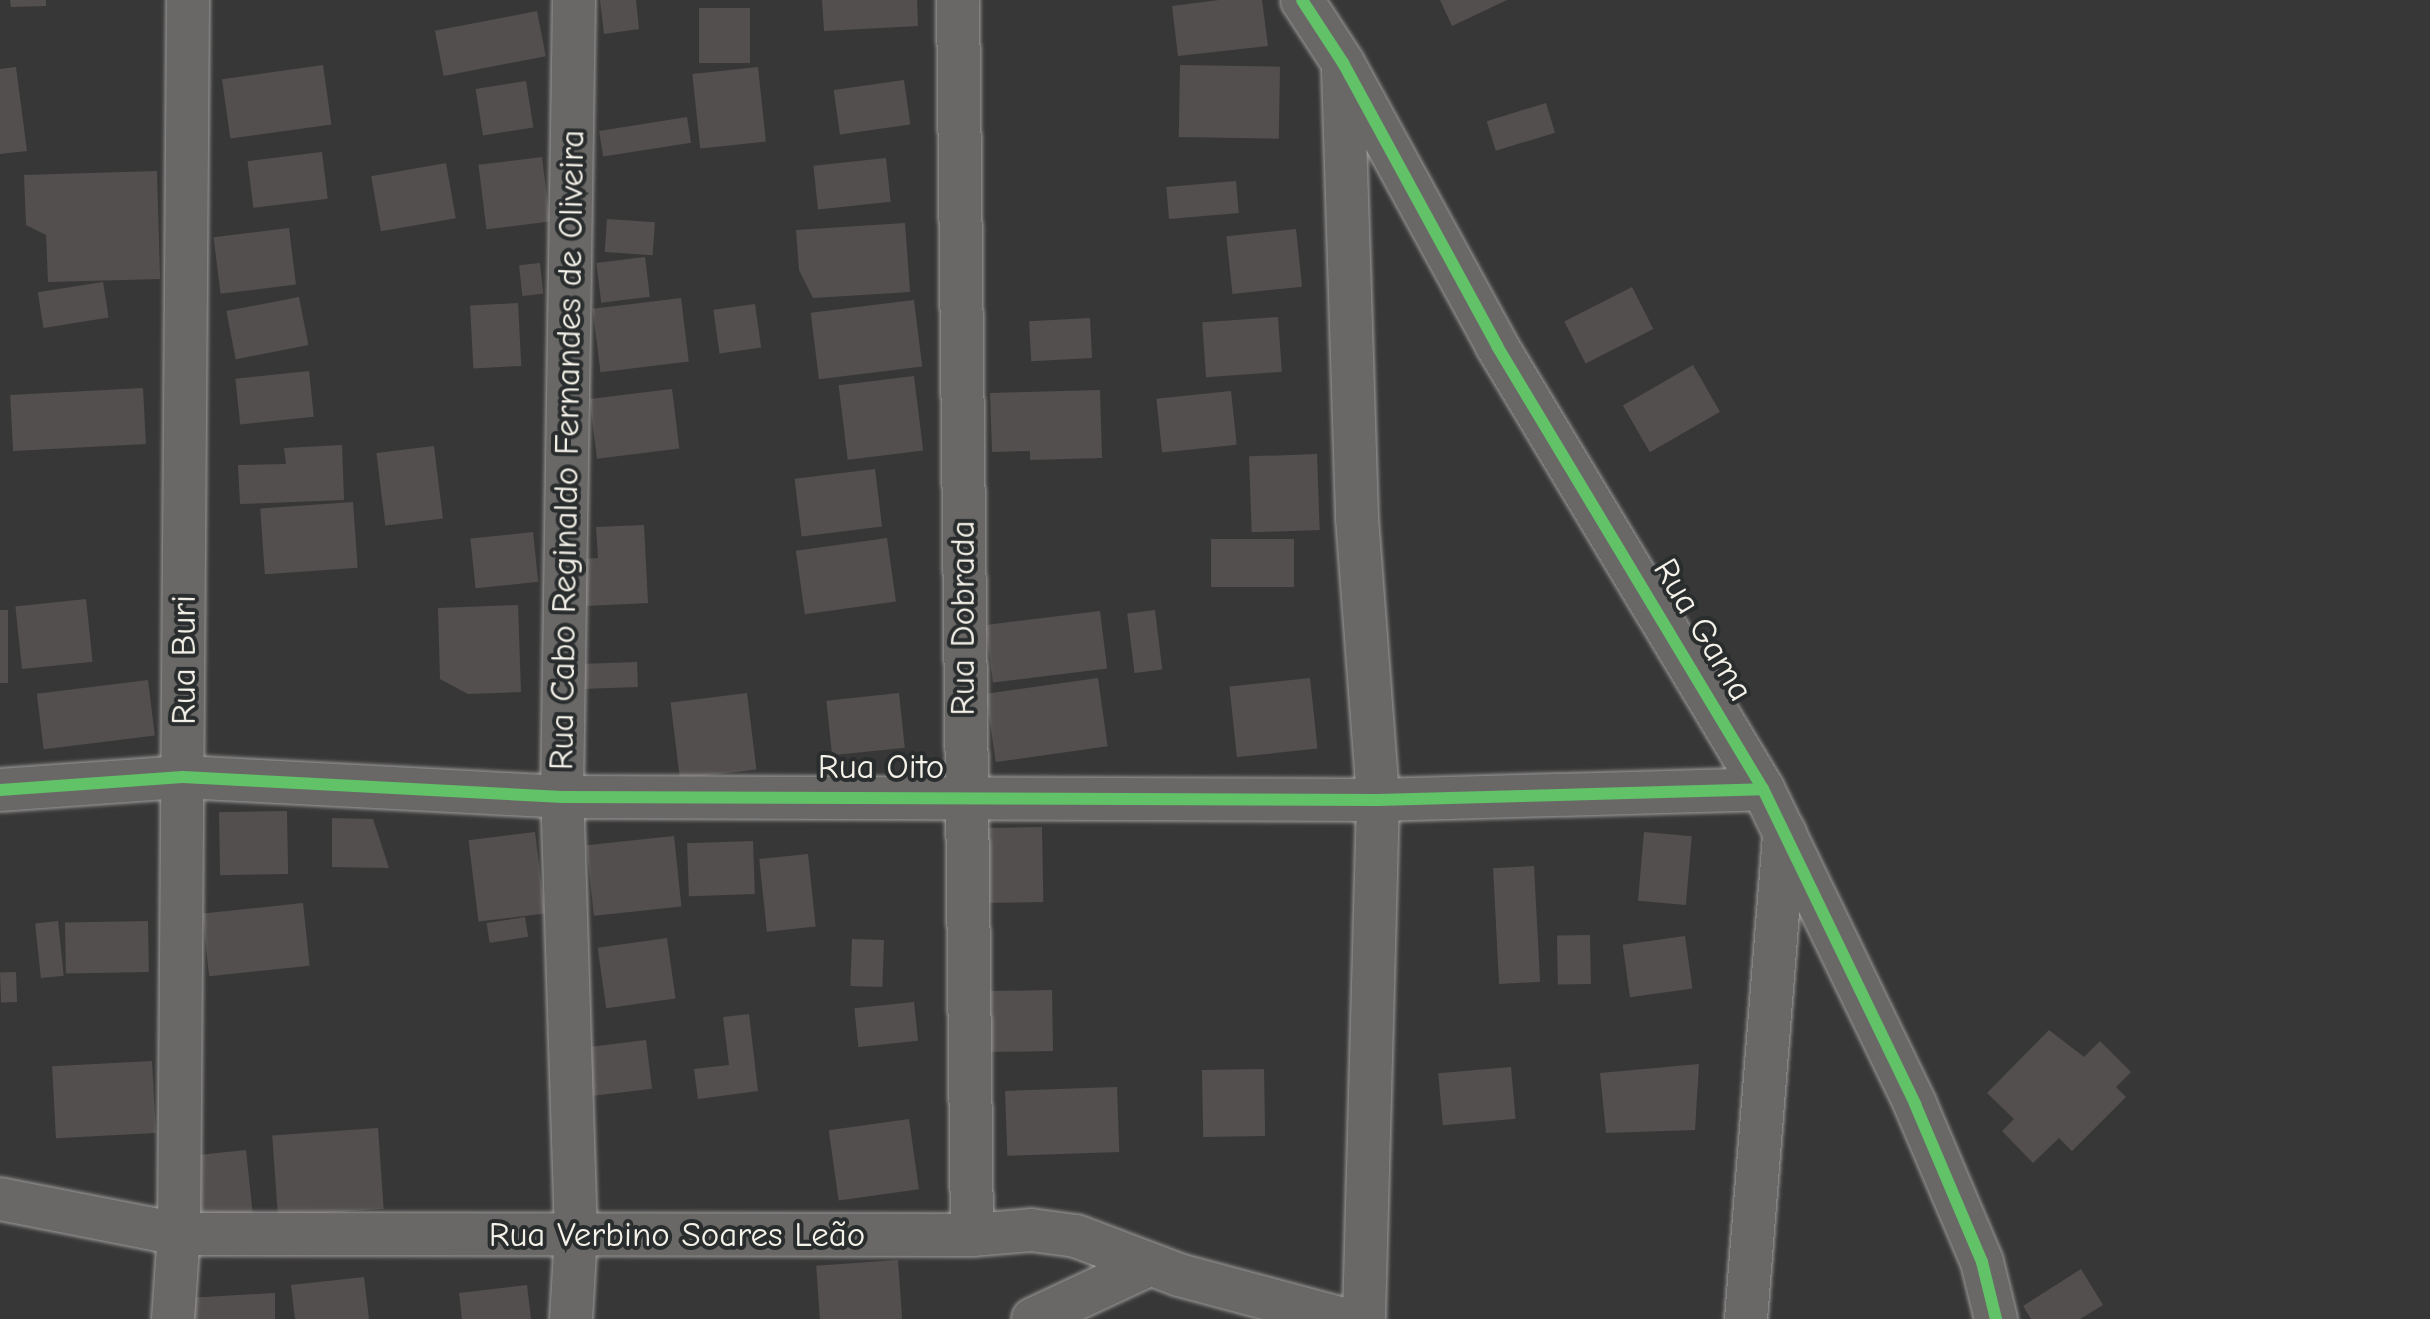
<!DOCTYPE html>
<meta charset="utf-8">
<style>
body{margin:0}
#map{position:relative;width:2430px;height:1319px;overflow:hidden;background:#383737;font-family:"Comic Neue",sans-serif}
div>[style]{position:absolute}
.building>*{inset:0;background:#534f4e;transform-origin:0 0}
.roads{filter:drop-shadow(0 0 2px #9d9c9b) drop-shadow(0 0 2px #9d9c9b)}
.minor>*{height:42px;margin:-21px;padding:0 21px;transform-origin:21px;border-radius:21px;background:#696866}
.cycleway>*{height:12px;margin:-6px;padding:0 6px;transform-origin:6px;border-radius:6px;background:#61c268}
span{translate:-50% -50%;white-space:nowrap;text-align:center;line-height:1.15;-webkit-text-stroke:8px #2a2d2e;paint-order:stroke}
.street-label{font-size:35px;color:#f4f1e8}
</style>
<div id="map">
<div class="building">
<div style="clip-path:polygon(10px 0,46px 0,46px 6px,11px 7px)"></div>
<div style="clip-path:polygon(600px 0,636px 0,639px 29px,604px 34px)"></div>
<div style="clip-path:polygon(822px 0,917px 0,918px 26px,824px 31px)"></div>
<div style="clip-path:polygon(1219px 0,1262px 0,1268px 46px,1178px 56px,1172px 6px)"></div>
<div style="clip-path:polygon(1440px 0,1507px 0,1452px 26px)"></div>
<div style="left:750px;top:8px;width:55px;height:51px;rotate:90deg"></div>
<div style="left:537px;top:11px;width:46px;height:104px;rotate:79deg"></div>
<div style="left:323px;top:65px;width:60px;height:102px;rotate:82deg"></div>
<div style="left:1180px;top:65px;width:100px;height:72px;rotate:1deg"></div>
<div style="clip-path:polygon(16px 67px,27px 151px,0 154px,0 69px)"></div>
<div style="left:758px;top:67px;width:75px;height:66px;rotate:84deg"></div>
<div style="left:904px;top:80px;width:45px;height:71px;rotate:82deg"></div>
<div style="left:526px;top:81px;width:47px;height:51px;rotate:81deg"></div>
<div style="left:1546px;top:103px;width:31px;height:62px;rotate:73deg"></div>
<div style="left:687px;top:117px;width:26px;height:89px;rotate:81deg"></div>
<div style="left:322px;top:152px;width:47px;height:75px;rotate:83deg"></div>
<div style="left:542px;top:157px;width:65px;height:64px;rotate:83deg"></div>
<div style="left:886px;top:158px;width:44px;height:73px;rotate:84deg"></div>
<div style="left:446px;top:163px;width:56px;height:76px;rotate:80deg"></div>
<div style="clip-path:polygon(157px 171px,160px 279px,48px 282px,46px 235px,26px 225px,24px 175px)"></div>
<div style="left:1236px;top:181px;width:32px;height:70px;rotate:85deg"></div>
<div style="left:607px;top:219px;width:48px;height:33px;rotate:4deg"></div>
<div style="clip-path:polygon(905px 223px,910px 292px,813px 298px,799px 270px,796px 230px)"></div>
<div style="left:289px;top:228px;width:57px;height:76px;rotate:83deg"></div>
<div style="left:1296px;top:229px;width:58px;height:70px;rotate:84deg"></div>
<div style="left:645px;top:257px;width:40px;height:49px;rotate:83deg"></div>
<div style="left:540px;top:263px;width:31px;height:21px;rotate:84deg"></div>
<div style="left:103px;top:282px;width:36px;height:66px;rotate:81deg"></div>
<div style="left:1632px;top:287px;width:47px;height:76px;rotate:63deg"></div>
<div style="left:299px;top:297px;width:49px;height:74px;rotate:79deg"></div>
<div style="left:681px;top:298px;width:64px;height:89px;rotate:83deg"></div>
<div style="left:914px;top:300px;width:67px;height:104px;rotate:83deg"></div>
<div style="left:518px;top:303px;width:63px;height:48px;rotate:87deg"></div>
<div style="left:755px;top:304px;width:44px;height:42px;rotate:82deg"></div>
<div style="left:1278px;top:317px;width:55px;height:76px;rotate:86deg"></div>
<div style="left:1090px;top:318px;width:40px;height:61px;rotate:87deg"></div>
<div style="left:1693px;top:365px;width:54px;height:81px;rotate:60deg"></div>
<div style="left:309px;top:371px;width:46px;height:74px;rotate:84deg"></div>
<div style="left:914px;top:376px;width:75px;height:76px;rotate:83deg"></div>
<div style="left:143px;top:388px;width:56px;height:133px;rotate:87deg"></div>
<div style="left:672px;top:389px;width:60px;height:83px;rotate:83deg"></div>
<div style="clip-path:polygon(1100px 390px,1102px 458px,1030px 460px,1030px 451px,992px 452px,990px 393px)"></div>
<div style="left:1231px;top:391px;width:54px;height:75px;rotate:84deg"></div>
<div style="clip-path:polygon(342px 445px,344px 500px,240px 504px,238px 465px,286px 464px,284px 448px)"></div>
<div style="left:434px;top:446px;width:73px;height:58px;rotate:83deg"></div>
<div style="left:1317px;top:454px;width:76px;height:68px;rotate:88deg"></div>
<div style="left:875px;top:469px;width:58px;height:81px;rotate:83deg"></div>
<div style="left:353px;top:502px;width:66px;height:93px;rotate:86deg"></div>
<div style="clip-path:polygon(644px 525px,648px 603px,585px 606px,582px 559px,598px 558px,596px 527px)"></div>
<div style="left:533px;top:532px;width:50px;height:63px;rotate:84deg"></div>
<div style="left:887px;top:538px;width:64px;height:92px;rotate:82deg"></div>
<div style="left:1211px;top:539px;width:83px;height:48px"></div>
<div style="left:86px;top:599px;width:63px;height:71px;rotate:84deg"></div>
<div style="clip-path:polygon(518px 605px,521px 692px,468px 694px,440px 679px,438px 608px)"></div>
<div style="left:0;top:610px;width:8px;height:73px"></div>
<div style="left:1155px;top:610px;width:60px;height:28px;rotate:83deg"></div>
<div style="left:1100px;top:611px;width:58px;height:115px;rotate:83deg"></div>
<div style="left:637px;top:662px;width:25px;height:56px;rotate:88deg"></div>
<div style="left:1098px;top:678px;width:69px;height:113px;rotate:82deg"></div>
<div style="left:1310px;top:678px;width:71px;height:81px;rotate:84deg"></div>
<div style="left:148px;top:680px;width:56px;height:112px;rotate:83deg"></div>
<div style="left:747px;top:693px;width:77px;height:77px;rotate:83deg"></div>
<div style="left:899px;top:693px;width:55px;height:73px;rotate:84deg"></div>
<div style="left:287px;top:811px;width:63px;height:68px;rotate:89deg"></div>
<div style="clip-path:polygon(332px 818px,373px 819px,389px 868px,332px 867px)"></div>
<div style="left:1042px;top:827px;width:75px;height:62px;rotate:89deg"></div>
<div style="left:535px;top:832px;width:82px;height:67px;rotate:83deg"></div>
<div style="left:1644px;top:832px;width:48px;height:69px;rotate:5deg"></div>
<div style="left:674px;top:836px;width:71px;height:88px;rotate:84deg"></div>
<div style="left:753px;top:841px;width:53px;height:66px;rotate:88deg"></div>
<div style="left:808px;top:854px;width:73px;height:49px;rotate:84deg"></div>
<div style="left:1534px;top:866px;width:116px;height:41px;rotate:87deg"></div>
<div style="left:303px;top:903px;width:63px;height:101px;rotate:84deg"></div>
<div style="left:525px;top:917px;width:20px;height:39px;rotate:81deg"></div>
<div style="left:58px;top:921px;width:55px;height:23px;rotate:84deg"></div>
<div style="left:148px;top:921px;width:51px;height:83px;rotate:89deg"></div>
<div style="left:1590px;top:935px;width:49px;height:33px;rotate:89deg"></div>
<div style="left:1685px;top:936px;width:53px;height:63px;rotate:82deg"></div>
<div style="left:667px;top:938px;width:61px;height:70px;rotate:82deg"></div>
<div style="left:852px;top:939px;width:32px;height:47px;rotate:2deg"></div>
<div style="left:16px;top:972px;width:30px;height:16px;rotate:88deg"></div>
<div style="left:1052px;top:990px;width:61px;height:64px;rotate:89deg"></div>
<div style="left:914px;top:1002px;width:39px;height:60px;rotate:84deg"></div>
<div style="clip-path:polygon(749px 1014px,758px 1091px,698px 1099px,694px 1069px,729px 1065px,723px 1017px)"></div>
<div style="clip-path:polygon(2049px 1030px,2084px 1057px,2100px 1041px,2131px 1072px,2116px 1087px,2126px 1097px,2072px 1151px,2059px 1138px,2033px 1163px,2002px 1131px,2014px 1119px,1987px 1093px)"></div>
<div style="left:646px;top:1040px;width:49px;height:59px;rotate:83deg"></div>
<div style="left:152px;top:1061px;width:72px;height:100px;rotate:87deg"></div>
<div style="clip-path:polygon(1699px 1064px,1695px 1130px,1606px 1133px,1600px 1073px)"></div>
<div style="left:1511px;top:1067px;width:52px;height:73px;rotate:85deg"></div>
<div style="left:1264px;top:1069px;width:67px;height:62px;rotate:89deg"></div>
<div style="left:1117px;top:1087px;width:65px;height:112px;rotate:88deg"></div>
<div style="left:909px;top:1119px;width:71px;height:81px;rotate:82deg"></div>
<div style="left:378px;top:1128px;width:81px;height:106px;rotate:86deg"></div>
<div style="left:246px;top:1150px;width:67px;height:58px;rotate:84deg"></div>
<div style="left:898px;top:1260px;width:59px;height:82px;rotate:86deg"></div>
<div style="clip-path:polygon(2081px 1269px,2103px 1305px,2080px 1319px,2031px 1319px,2023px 1306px)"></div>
<div style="clip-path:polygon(364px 1277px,369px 1319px,295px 1319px,291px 1285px)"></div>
<div style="clip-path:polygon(527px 1285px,531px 1319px,462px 1319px,459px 1293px)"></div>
<div style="clip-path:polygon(275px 1293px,275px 1319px,187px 1319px,186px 1298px)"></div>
</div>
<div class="roads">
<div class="minor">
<div style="left:958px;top:0;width:1235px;rotate:89.35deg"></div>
<div style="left:1302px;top:0;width:75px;rotate:56.9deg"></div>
<div style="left:1343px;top:63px;width:322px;rotate:61.4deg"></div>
<div style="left:1497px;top:346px;width:517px;rotate:59.02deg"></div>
<div style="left:1763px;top:789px;width:350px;rotate:64.2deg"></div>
<div style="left:1915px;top:1104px;width:172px;rotate:67deg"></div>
<div style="left:1982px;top:1262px;width:59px;rotate:76.2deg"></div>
<div style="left:1343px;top:71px;width:447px;rotate:88.2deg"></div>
<div style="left:1357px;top:518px;width:283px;rotate:85.7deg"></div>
<div style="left:1378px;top:800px;width:519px;rotate:91.55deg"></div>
<div style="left:0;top:790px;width:183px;rotate:-4.1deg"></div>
<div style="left:183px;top:777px;width:380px;rotate:3deg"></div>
<div style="left:562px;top:797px;width:816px;rotate:0.21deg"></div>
<div style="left:1378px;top:800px;width:385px;rotate:-1.6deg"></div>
<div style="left:0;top:1199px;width:182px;rotate:11.1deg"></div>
<div style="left:179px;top:1234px;width:793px;rotate:0.07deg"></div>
<div style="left:972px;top:1235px;width:59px;rotate:-4.8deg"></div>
<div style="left:1031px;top:1230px;width:45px;rotate:7.6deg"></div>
<div style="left:1076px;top:1236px;width:110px;rotate:20.7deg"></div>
<div style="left:1179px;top:1275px;width:170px;rotate:15deg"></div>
<div style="left:173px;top:1319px;width:85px;rotate:-86deg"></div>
<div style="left:179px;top:1234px;width:1234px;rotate:-89.58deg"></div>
<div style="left:571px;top:1319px;width:84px;rotate:-86.6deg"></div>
<div style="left:576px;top:1235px;width:438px;rotate:-91.8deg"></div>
<div style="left:562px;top:797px;width:797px;rotate:-89.14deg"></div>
<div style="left:1033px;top:1319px;width:128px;rotate:-25deg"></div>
<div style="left:1746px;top:1319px;width:489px;rotate:-85.5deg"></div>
</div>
</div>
<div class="cycleway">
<div style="left:1302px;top:0;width:75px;rotate:56.9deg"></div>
<div style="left:1343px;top:63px;width:322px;rotate:61.4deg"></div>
<div style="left:1497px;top:346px;width:517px;rotate:59.02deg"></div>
<div style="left:1763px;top:789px;width:350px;rotate:64.2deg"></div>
<div style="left:1915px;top:1104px;width:172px;rotate:67deg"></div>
<div style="left:1982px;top:1262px;width:59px;rotate:76.2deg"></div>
<div style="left:0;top:790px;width:183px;rotate:-4.1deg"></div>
<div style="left:183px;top:777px;width:380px;rotate:3deg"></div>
<div style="left:562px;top:797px;width:816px;rotate:0.21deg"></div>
<div style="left:1378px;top:800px;width:385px;rotate:-1.6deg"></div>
</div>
<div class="street-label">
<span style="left:567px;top:450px;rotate:-89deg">Rua Cabo Reginaldo Fernandes de Oliveira</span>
<span style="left:963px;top:618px;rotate:-90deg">Rua Dobrada</span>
<span style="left:1703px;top:630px;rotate:59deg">Rua Gama</span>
<span style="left:184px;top:660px;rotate:-90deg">Rua Buri</span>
<span style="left:881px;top:767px">Rua Oito</span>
<span style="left:677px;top:1235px">Rua Verbino Soares Leão</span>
</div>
</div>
